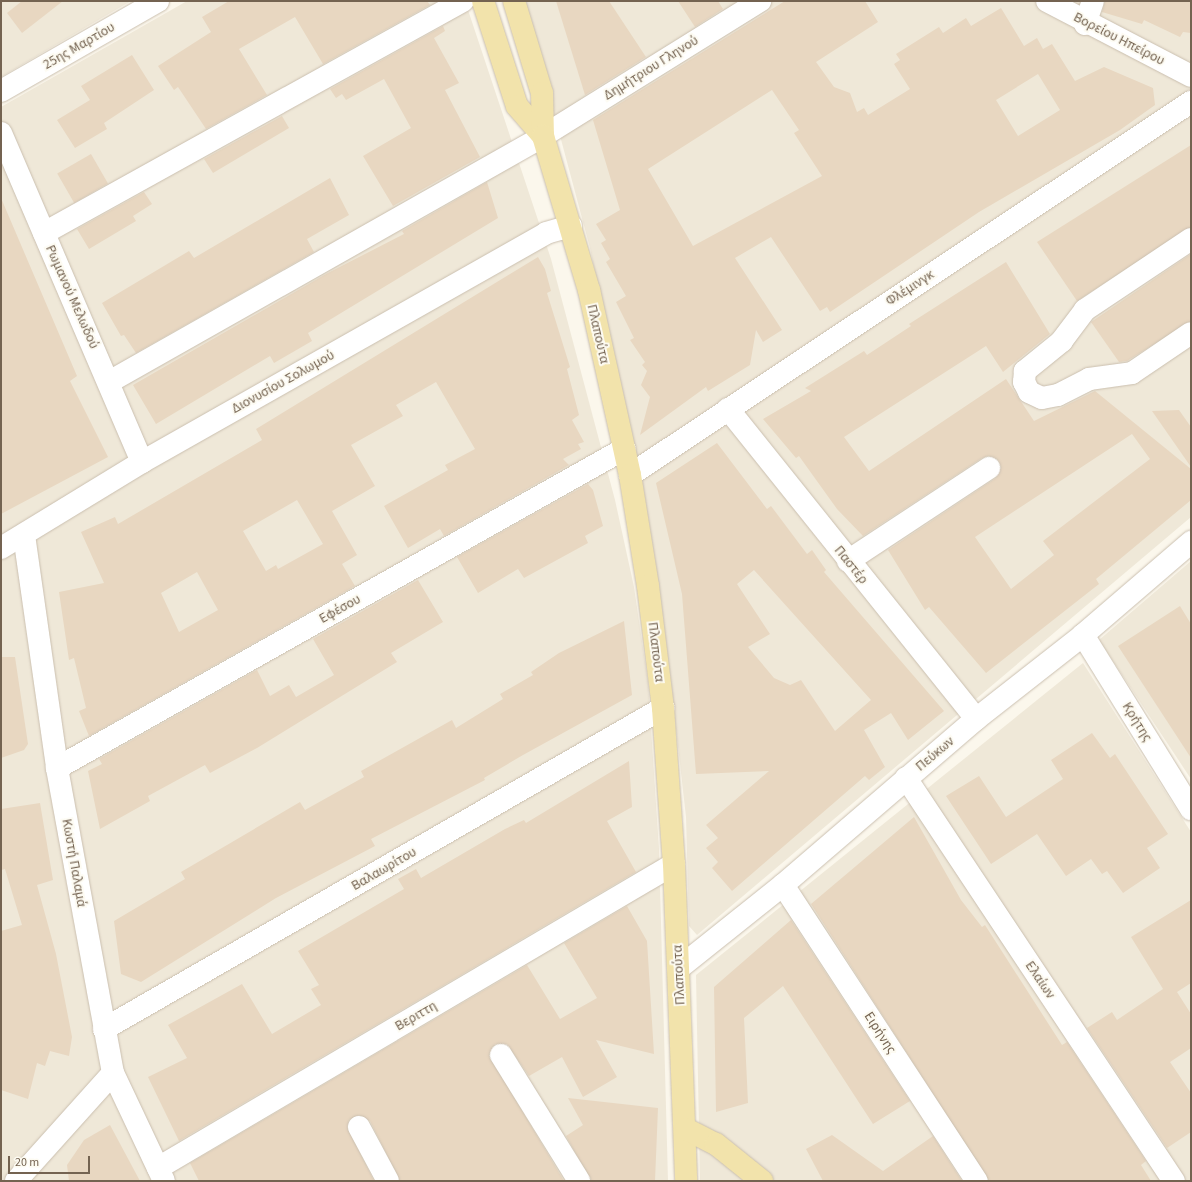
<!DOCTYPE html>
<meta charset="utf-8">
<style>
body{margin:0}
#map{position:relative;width:1192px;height:1182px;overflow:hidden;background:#fbf7ec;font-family:"Source Sans 3",sans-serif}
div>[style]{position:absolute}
.residential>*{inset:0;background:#efe8d8}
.building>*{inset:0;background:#e8d7c1;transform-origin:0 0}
.roads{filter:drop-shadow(0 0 1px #cabfaf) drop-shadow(0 0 1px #cabfaf)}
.minor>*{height:22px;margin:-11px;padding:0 11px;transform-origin:11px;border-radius:11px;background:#fff}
.major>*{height:22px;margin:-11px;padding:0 11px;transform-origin:11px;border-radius:11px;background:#f2e3ab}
span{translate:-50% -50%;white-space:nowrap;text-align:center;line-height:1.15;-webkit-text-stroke:4px #fdfbf2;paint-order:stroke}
.street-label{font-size:14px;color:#746351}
.frame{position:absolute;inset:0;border:2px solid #746351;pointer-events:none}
.scale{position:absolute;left:8px;top:1156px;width:82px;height:18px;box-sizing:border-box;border:2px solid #746351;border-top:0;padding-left:5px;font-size:12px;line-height:14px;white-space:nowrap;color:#746351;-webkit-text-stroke:3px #fdfbf2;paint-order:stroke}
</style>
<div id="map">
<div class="residential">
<div style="clip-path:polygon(1px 1px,131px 1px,1px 77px)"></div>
<div style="clip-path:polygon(187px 1px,465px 1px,551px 259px,615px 500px,634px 587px,648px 682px,659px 849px,668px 1181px,1px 1181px,1px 107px)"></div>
<div style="clip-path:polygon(524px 1px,1191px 1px,1191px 517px,697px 935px,689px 926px,686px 817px,673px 702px,642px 497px,590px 248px)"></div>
<div style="clip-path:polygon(1191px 561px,1191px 779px,1099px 640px)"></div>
<div style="clip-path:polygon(1083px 663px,1191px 832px,1191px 1181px,700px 1181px,696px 975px)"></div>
</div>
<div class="building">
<div style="clip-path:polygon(22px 1px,63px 1px,22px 33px,7px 13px)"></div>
<div style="clip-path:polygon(229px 1px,427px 1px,430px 5px,318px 67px,323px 64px,295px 17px,239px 49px,267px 95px,206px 129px,178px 87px,174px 90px,158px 66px,211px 32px,202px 17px)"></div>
<div style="clip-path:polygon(556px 1px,609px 1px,646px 57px,585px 95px)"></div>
<div style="clip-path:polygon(678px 1px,718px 1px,723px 9px,695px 27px)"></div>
<div style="clip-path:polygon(evenodd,785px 1px,865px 1px,878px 22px,816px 62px,834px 87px,850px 93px,857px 112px,864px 108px,868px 115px,910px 89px,894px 64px,900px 60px,896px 54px,939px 27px,943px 33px,966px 18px,971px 26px,1001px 8px,1024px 46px,1037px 38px,1043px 49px,1052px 44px,1075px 81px,1104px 67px,1153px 88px,1155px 105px,1120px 130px,979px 212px,830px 312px,827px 307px,820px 311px,771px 237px,735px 258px,782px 330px,763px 342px,756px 330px,750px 365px,708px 391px,706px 387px,640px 435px,650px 397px,641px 385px,647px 371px,642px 365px,645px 362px,630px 340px,634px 338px,616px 302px,626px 296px,606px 262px,610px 259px,601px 243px,606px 240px,596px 224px,620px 210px,593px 120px,785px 1px,1038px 74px,1060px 110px,1018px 136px,996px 100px,1038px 74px,785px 1px,772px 90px,799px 130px,794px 133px,822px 176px,693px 246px,648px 169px,772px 90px)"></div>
<div style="clip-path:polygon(1105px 1px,1191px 1px,1191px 33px,1183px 32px,1180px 37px,1144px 20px,1142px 24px,1102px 12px)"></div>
<div style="clip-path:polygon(443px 26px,445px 31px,434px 38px,459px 83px,445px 90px,480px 157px,393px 206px,363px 156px,411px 128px,384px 79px,346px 100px,342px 94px,336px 98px,330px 89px)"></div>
<div style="clip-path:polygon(132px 55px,154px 90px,104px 123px,107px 129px,75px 148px,57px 120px,90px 100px,81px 86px)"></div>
<div style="clip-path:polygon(282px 116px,289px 128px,213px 173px,204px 159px)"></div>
<div style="clip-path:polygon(1191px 145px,1191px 227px,1077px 301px,1037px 242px)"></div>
<div style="left:91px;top:154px;width:34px;height:39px;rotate:60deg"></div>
<div style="clip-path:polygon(330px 178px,349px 215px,307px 239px,314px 252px,136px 353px,124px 335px,121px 336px,102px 303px,189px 251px,194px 258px)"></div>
<div style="clip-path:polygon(487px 182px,498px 218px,308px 333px,312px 341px,274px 363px,270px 356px,156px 424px,133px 385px,326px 274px,404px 234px,402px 231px)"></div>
<div style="clip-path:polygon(144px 192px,152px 204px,133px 216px,136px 221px,89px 249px,77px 229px)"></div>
<div style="clip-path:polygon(1px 198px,77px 376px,70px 381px,108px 457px,1px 514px)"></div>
<div style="clip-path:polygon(1191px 254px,1191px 321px,1127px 361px,1119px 362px,1091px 322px)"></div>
<div style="clip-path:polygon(evenodd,538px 257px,545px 269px,551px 291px,547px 293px,570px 367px,567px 369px,579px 415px,572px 420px,584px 442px,578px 444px,581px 449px,563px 459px,569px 465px,444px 536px,440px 529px,408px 548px,384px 506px,448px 470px,445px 465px,475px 449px,436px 382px,396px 405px,403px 416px,351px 445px,375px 486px,332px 511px,357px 555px,342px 564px,355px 586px,89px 736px,79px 711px,86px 708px,74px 658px,69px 660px,59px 592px,104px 583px,81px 532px,115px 517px,118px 524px,262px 440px,256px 429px,538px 257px,297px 500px,323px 544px,278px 569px,276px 565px,266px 571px,243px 531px,297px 500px,538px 257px,197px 572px,218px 610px,179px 632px,161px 593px,197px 572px)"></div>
<div style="clip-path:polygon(evenodd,1006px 262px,1050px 334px,1003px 372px,986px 346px,844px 437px,869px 471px,1006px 379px,1034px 421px,1095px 391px,1191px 469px,1191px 500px,1096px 579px,1099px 584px,986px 673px,929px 607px,925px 610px,888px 550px,996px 478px,1001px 468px,999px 461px,989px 456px,982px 458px,863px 536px,837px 509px,799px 456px,796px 458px,763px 419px,811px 391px,805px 388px,864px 351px,867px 355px,911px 326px,909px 324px,1006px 262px,1132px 434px,1150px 459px,1043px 541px,1054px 555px,1011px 589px,975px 537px,1132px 434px)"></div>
<div style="clip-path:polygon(1179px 410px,1191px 427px,1191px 467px,1152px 411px)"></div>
<div style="clip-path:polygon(evenodd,717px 443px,767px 509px,771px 506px,807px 554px,812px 550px,826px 570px,824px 572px,944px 711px,908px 740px,891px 713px,864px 730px,885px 767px,869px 780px,865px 776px,732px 891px,712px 868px,718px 862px,706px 848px,718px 838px,706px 825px,769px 771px,696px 774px,682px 594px,656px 483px,717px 443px,754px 570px,871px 700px,835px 731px,801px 680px,790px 685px,774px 678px,748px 647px,770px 634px,737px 584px,754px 570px)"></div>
<div style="clip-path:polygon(588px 484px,593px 490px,603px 526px,585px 536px,588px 543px,524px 578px,518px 569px,478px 593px,457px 557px)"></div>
<div style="clip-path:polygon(418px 580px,443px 622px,391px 653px,397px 662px,257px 748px,210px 773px,205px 765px,148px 796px,150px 801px,100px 829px,88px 771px,102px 764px,99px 759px,257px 670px,270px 696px,289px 685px,296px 697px,334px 675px,313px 639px)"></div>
<div style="clip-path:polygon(1180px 606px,1191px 624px,1191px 758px,1118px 646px)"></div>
<div style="clip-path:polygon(624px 621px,632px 695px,523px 755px,484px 778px,485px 780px,371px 839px,375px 846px,276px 898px,141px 982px,121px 974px,114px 921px,185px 879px,181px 872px,300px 802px,305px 810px,364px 777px,361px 771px,452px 720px,456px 728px,503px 699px,500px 694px,533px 675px,531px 672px,559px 653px)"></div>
<div style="clip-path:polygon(1px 657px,15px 657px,28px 744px,24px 750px,1px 758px)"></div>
<div style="clip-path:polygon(1092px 733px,1110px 758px,1115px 754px,1168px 834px,1147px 848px,1160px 868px,1123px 893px,1107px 871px,1102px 874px,1091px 859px,1066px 876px,1037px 834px,991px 864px,946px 796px,979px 776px,1006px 817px,1063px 779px,1051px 760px)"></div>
<div style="clip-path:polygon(629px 761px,632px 807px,607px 821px,636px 872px,179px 1141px,148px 1077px,187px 1058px,168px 1025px,242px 984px,272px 1034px,321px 1005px,311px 989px,319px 985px,298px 951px,404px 889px,398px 879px,416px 869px,421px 878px,505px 829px,524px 820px,526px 823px)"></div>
<div style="clip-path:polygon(40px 803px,53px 880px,37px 885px,56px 954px,72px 1037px,69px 1056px,50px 1051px,45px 1066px,37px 1063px,28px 1099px,1px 1090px,1px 931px,22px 925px,5px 869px,1px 870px,1px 809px)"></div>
<div style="clip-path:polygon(914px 817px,961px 900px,982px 927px,985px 925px,1062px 1045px,1067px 1042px,1146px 1161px,1141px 1165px,1151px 1181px,989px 1181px,811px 904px)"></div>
<div style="clip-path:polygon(1191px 900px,1191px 983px,1177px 992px,1191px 1014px,1191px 1048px,1170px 1062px,1191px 1093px,1191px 1132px,1167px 1148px,1087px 1028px,1112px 1012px,1117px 1020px,1163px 989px,1131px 937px)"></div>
<div style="clip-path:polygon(627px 906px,647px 941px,654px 1054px,596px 1040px,617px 1077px,583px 1097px,562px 1057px,529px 1076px,507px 1044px,495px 1044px,489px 1055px,564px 1181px,400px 1181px,370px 1121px,359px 1115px,349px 1120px,347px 1127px,374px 1181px,199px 1181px,190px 1163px,527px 965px,560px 1019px,597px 998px,564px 943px)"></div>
<div style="clip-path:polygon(791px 920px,910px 1101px,873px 1124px,783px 986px,744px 1018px,748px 1103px,716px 1112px,714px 987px)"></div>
<div style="clip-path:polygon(568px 1098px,658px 1108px,655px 1181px,591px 1181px,566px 1136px,583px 1125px)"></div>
<div style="clip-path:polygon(110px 1125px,140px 1181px,69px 1181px,67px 1165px,84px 1140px)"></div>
<div style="clip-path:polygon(832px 1135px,883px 1171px,933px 1136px,962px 1181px,823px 1181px,806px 1149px)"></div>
</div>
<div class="roads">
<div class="minor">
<div style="left:1047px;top:1px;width:162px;rotate:27.5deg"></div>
<div style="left:1085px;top:24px;width:24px;rotate:-71deg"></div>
<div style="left:1px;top:91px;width:181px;rotate:-29.8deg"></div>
<div style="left:1px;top:133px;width:358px;rotate:66.8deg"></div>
<div style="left:44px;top:233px;width:479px;rotate:-29deg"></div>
<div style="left:1191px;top:239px;width:128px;rotate:146.2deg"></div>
<div style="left:1085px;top:310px;width:39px;rotate:127deg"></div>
<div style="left:1062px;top:341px;width:48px;rotate:141deg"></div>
<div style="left:1025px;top:371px;width:11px;rotate:95deg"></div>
<div style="left:1024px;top:382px;width:11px;rotate:63deg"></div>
<div style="left:1029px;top:392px;width:14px;rotate:25deg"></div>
<div style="left:1042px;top:398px;width:16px;rotate:-11deg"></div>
<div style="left:1058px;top:395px;width:35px;rotate:-27deg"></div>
<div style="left:1089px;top:379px;width:43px;rotate:-7.9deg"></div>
<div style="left:1132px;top:373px;width:71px;rotate:-34.1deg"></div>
<div style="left:109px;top:382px;width:499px;rotate:-29.5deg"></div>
<div style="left:543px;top:136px;width:256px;rotate:-31.9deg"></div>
<div style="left:728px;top:409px;width:397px;rotate:51.3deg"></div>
<div style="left:630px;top:475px;width:674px;rotate:-33.62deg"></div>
<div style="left:24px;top:535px;width:235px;rotate:81.9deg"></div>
<div style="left:57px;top:768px;width:310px;rotate:79.6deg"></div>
<div style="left:113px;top:1073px;width:119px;rotate:64.7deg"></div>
<div style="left:1px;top:548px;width:165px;rotate:-31.4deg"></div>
<div style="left:142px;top:462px;width:464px;rotate:-29.5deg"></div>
<div style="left:546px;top:233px;width:26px;rotate:-16deg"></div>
<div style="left:848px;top:561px;width:169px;rotate:-33.4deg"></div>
<div style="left:1083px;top:635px;width:205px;rotate:58.2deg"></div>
<div style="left:57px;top:768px;width:651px;rotate:-29.36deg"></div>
<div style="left:906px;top:778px;width:484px;rotate:56.4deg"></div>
<div style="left:783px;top:885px;width:354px;rotate:56.8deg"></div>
<div style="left:679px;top:968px;width:133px;rotate:-38.6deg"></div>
<div style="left:783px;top:885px;width:255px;rotate:-40.7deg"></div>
<div style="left:976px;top:719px;width:136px;rotate:-38.1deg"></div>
<div style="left:1083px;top:635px;width:143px;rotate:-40.7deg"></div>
<div style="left:104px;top:1029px;width:645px;rotate:-29.87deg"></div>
<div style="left:501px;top:1055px;width:148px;rotate:58.2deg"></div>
<div style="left:359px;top:1127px;width:61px;rotate:61.8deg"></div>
<div style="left:158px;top:1168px;width:599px;rotate:-30.5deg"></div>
<div style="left:16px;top:1181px;width:145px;rotate:-48.1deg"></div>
</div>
<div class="major">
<div style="left:483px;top:1px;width:110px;rotate:72.1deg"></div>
<div style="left:517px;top:106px;width:40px;rotate:49deg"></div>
<div style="left:514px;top:1px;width:96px;rotate:73.1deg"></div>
<div style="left:542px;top:93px;width:43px;rotate:88.7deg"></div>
<div style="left:543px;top:136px;width:161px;rotate:73.4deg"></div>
<div style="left:589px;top:290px;width:189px;rotate:77.5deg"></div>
<div style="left:630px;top:475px;width:112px;rotate:80.8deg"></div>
<div style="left:648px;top:586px;width:123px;rotate:83deg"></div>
<div style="left:663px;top:708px;width:156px;rotate:86deg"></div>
<div style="left:674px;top:864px;width:317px;rotate:87.8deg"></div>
<div style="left:686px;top:1129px;width:34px;rotate:27deg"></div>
<div style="left:716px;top:1144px;width:59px;rotate:38.8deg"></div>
</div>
</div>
<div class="street-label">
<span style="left:1119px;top:39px;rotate:27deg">Βορείου Ηπείρου</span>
<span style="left:79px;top:46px;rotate:-30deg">25ης Μαρτίου</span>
<span style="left:651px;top:68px;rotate:-32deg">Δημήτριου Γληνού</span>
<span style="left:910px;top:288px;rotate:-33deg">Φλέμινγκ</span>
<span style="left:72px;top:297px;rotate:66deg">Ρωμανού Μελωδού</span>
<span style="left:598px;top:334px;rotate:77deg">Πλαπούτα</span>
<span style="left:283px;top:382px;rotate:-29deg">Διονυσίου Σολωμού</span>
<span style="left:851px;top:565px;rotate:51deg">Παστέρ</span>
<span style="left:340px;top:609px;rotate:-29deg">Εφέσου</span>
<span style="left:656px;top:652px;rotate:83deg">Πλαπούτα</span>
<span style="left:1137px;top:722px;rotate:58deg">Κρήτης</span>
<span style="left:935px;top:754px;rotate:-40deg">Πεύκων</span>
<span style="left:74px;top:863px;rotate:80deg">Κωστή Παλαμά</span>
<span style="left:384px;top:869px;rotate:-30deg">Βαλαωρίτου</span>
<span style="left:679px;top:975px;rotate:-93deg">Πλαπούτα</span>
<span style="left:1040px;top:980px;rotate:56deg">Ελαίων</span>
<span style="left:416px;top:1016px;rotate:-30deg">Βεριττη</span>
<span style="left:880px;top:1033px;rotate:57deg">Ειρήνης</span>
</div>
<div class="frame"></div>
<div class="scale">20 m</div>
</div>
